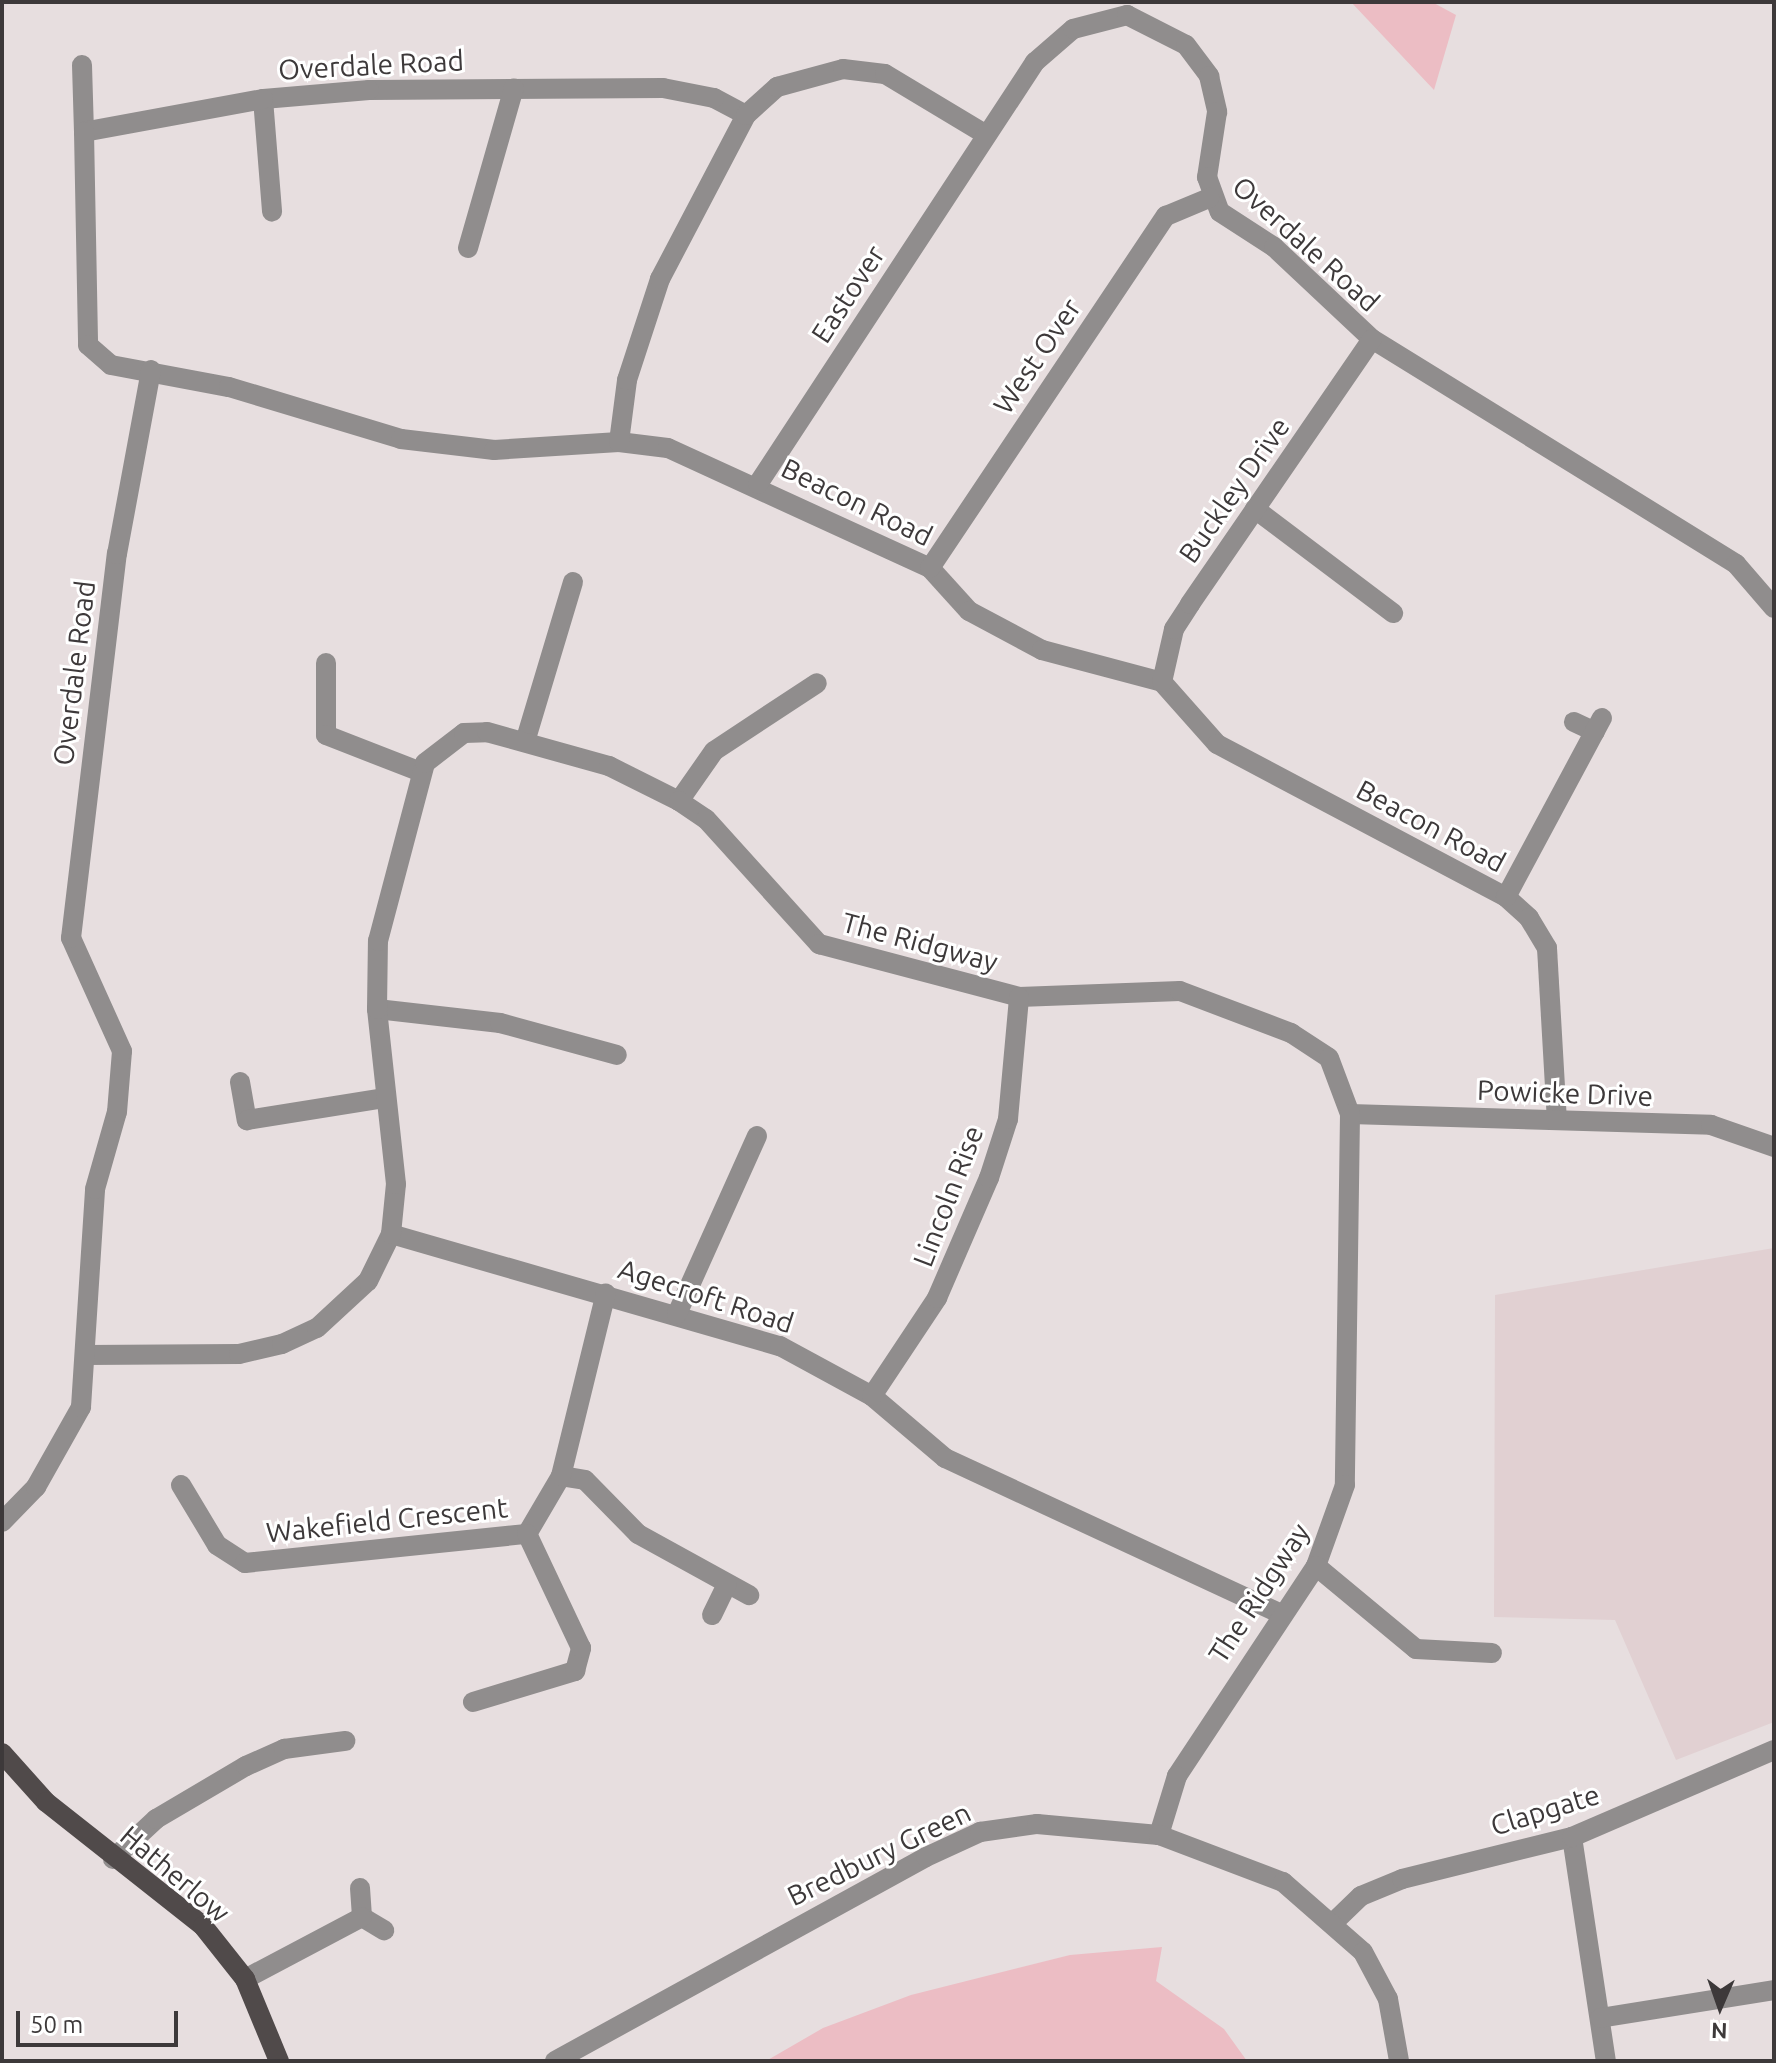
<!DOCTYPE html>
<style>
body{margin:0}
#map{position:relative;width:1776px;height:2063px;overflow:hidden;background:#e7dedf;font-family:Ubuntu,sans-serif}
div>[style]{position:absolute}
.built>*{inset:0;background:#e1d0d2}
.green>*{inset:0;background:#ecbdc4}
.minor>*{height:20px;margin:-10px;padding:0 10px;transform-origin:10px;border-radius:10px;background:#908d8d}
.major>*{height:20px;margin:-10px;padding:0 10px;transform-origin:10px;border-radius:10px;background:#504a4a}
span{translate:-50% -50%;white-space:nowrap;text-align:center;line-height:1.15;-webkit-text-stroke:6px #fff;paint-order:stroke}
.street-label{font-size:28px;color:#3d393a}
.frame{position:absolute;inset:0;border:4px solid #3d393a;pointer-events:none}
.north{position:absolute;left:1680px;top:1967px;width:80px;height:80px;-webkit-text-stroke:6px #fff;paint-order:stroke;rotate:182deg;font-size:22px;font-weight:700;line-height:32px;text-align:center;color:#3d393a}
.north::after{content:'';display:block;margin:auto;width:28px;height:36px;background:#3d393a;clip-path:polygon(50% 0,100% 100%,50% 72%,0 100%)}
.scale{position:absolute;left:16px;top:2011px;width:162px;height:36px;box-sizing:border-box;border:4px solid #3d393a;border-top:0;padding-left:10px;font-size:24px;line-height:28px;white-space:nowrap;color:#3d393a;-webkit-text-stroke:6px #fff;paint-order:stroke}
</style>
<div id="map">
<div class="built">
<div style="clip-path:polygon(1774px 1248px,1774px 1722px,1676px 1760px,1615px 1620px,1494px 1617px,1495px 1295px)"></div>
</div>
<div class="green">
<div style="clip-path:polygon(1351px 2px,1432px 2px,1456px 15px,1434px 90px)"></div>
<div style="clip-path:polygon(1162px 1947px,1156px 1981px,1224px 2029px,1247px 2061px,766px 2061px,823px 2028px,911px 1995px,1070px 1955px)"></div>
</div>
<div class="minor">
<div style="left:82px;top:65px;width:67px;rotate:88.3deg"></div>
<div style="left:263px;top:99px;width:113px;rotate:85.4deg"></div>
<div style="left:746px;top:115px;width:36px;rotate:-152deg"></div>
<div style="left:714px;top:98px;width:52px;rotate:-168.9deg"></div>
<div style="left:663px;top:88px;width:294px;rotate:179.6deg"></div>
<div style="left:369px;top:90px;width:106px;rotate:175.1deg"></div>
<div style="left:263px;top:99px;width:182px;rotate:169.6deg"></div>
<div style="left:84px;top:132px;width:213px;rotate:88.9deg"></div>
<div style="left:88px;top:345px;width:30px;rotate:41deg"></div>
<div style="left:111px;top:365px;width:120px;rotate:10.6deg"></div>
<div style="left:229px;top:387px;width:180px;rotate:16.8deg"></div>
<div style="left:401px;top:439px;width:94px;rotate:6.7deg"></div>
<div style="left:494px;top:450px;width:125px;rotate:-3.7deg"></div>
<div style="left:619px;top:442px;width:49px;rotate:7deg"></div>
<div style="left:668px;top:448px;width:288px;rotate:24.6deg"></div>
<div style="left:930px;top:568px;width:58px;rotate:47.8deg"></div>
<div style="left:969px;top:611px;width:83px;rotate:28.1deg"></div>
<div style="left:1042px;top:650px;width:124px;rotate:14.9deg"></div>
<div style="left:1162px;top:682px;width:83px;rotate:48.4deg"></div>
<div style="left:1217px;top:744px;width:327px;rotate:27.9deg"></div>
<div style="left:1506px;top:897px;width:31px;rotate:42deg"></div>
<div style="left:1529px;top:918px;width:35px;rotate:59deg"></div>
<div style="left:1547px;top:948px;width:172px;rotate:86.7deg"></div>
<div style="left:468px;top:248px;width:166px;rotate:-74deg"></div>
<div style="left:619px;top:442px;width:63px;rotate:-82.6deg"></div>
<div style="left:627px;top:380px;width:106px;rotate:-71.9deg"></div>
<div style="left:660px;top:279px;width:185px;rotate:-62.3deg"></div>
<div style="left:746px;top:115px;width:42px;rotate:-42.1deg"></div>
<div style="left:777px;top:87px;width:68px;rotate:-15.3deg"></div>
<div style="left:843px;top:69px;width:42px;rotate:6.8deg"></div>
<div style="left:885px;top:74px;width:117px;rotate:31deg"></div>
<div style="left:758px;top:484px;width:505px;rotate:-56.72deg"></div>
<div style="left:1035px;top:62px;width:50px;rotate:-41deg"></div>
<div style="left:1073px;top:29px;width:56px;rotate:-14.5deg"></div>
<div style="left:1127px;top:15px;width:66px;rotate:27deg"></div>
<div style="left:1186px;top:45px;width:39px;rotate:53deg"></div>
<div style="left:1209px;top:76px;width:37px;rotate:77deg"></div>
<div style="left:1217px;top:112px;width:66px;rotate:98.7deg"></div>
<div style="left:1207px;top:177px;width:37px;rotate:70deg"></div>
<div style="left:1220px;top:212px;width:64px;rotate:32.9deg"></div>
<div style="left:1274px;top:247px;width:134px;rotate:43.2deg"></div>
<div style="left:1372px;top:339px;width:428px;rotate:31.7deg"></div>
<div style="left:1736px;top:564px;width:58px;rotate:49.2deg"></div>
<div style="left:1255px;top:509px;width:173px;rotate:37deg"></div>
<div style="left:930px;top:568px;width:424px;rotate:-56.2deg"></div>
<div style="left:1166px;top:216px;width:47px;rotate:-22.7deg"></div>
<div style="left:326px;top:663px;width:72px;rotate:90deg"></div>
<div style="left:326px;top:735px;width:102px;rotate:21.3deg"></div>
<div style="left:1162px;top:682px;width:54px;rotate:-77.2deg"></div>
<div style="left:1174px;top:629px;width:30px;rotate:-57deg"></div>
<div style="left:1190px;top:604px;width:321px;rotate:-55.5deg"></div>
<div style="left:1574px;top:722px;width:23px;rotate:25deg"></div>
<div style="left:525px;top:742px;width:167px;rotate:-73.3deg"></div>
<div style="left:679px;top:801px;width:61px;rotate:-55deg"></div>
<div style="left:714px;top:751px;width:123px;rotate:-33.4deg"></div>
<div style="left:1506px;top:897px;width:203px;rotate:-61.8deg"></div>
<div style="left:377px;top:1009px;width:124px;rotate:6.5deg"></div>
<div style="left:500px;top:1023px;width:121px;rotate:15.3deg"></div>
<div style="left:240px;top:1082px;width:39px;rotate:80deg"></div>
<div style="left:247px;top:1120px;width:140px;rotate:-9.1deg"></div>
<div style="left:1350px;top:1114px;width:361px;rotate:1.7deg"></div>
<div style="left:1711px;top:1125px;width:67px;rotate:19.2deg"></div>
<div style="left:391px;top:1234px;width:405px;rotate:16.1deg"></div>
<div style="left:780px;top:1346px;width:105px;rotate:28.5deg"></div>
<div style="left:872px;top:1396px;width:96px;rotate:40.3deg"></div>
<div style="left:945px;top:1458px;width:368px;rotate:24.9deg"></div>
<div style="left:677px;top:1314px;width:195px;rotate:-65.8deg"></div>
<div style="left:87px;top:1355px;width:152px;rotate:-0.4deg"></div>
<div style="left:239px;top:1354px;width:44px;rotate:-13.1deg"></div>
<div style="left:282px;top:1344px;width:38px;rotate:-25deg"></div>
<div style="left:317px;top:1328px;width:69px;rotate:-42.7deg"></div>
<div style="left:368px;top:1281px;width:52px;rotate:-63.9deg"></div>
<div style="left:391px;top:1234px;width:50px;rotate:-84.3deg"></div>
<div style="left:396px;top:1184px;width:176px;rotate:-96.2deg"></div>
<div style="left:377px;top:1009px;width:68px;rotate:-89.2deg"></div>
<div style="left:378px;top:941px;width:184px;rotate:-75.2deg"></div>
<div style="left:425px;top:763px;width:49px;rotate:-37.6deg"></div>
<div style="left:464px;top:733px;width:23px;rotate:-2deg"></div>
<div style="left:487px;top:732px;width:127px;rotate:15.6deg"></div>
<div style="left:609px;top:766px;width:78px;rotate:26.6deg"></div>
<div style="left:679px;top:801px;width:32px;rotate:34deg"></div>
<div style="left:706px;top:819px;width:169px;rotate:47.9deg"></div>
<div style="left:819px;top:944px;width:207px;rotate:14.8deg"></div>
<div style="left:1019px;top:997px;width:161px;rotate:-2.1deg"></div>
<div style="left:1180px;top:991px;width:119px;rotate:20.7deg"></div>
<div style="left:1291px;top:1033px;width:45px;rotate:33.3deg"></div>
<div style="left:1329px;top:1058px;width:60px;rotate:69.4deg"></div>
<div style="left:1350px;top:1114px;width:371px;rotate:90.8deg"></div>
<div style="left:1345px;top:1485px;width:86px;rotate:109.7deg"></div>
<div style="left:1316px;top:1566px;width:252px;rotate:123.5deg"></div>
<div style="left:1177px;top:1776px;width:62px;rotate:107deg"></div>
<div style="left:872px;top:1396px;width:118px;rotate:-56.4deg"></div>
<div style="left:937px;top:1298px;width:131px;rotate:-66.6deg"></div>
<div style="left:989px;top:1178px;width:62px;rotate:-72.1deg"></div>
<div style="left:1008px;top:1119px;width:122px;rotate:-84.8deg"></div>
<div style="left:561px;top:1476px;width:24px;rotate:9deg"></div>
<div style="left:585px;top:1480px;width:76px;rotate:45.5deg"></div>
<div style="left:638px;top:1534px;width:127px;rotate:28.8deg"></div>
<div style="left:181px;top:1485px;width:70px;rotate:59deg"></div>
<div style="left:217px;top:1545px;width:33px;rotate:33deg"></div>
<div style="left:245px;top:1563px;width:283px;rotate:-5.9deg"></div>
<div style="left:527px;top:1534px;width:67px;rotate:-59.6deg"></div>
<div style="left:561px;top:1476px;width:188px;rotate:-76.2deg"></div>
<div style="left:2px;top:1522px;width:49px;rotate:-45.8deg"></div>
<div style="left:36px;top:1487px;width:92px;rotate:-60.6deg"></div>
<div style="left:81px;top:1407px;width:218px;rotate:-86.3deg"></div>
<div style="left:95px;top:1189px;width:80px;rotate:-74.1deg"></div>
<div style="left:117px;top:1112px;width:61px;rotate:-85.3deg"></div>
<div style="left:122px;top:1051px;width:124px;rotate:-114.3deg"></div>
<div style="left:71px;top:938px;width:387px;rotate:-83.2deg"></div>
<div style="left:117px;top:554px;width:187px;rotate:-79.5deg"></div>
<div style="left:1316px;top:1566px;width:130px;rotate:39.7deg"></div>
<div style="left:1416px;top:1649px;width:76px;rotate:3deg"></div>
<div style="left:712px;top:1615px;width:34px;rotate:-64deg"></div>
<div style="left:473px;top:1702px;width:107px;rotate:-16.9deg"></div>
<div style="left:575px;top:1671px;width:24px;rotate:-75deg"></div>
<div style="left:581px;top:1648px;width:126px;rotate:-115.3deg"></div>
<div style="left:1572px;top:1837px;width:227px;rotate:81.4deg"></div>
<div style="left:113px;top:1859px;width:59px;rotate:-42.9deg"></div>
<div style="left:156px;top:1819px;width:104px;rotate:-30.5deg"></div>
<div style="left:246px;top:1766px;width:42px;rotate:-24.1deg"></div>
<div style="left:284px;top:1749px;width:62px;rotate:-7.5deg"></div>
<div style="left:360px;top:1888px;width:29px;rotate:86deg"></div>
<div style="left:362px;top:1917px;width:26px;rotate:31deg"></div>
<div style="left:1335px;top:1921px;width:36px;rotate:-44deg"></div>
<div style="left:1361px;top:1896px;width:44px;rotate:-22.5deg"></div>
<div style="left:1402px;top:1879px;width:175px;rotate:-13.9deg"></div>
<div style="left:1572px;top:1837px;width:220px;rotate:-23.3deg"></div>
<div style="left:245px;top:1979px;width:132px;rotate:-27.9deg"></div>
<div style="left:1600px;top:2018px;width:176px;rotate:-9.1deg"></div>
<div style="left:555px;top:2061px;width:423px;rotate:-28.8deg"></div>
<div style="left:926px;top:1857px;width:60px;rotate:-24.8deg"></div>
<div style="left:980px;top:1832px;width:58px;rotate:-8deg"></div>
<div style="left:1037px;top:1824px;width:122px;rotate:5.2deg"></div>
<div style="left:1159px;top:1835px;width:133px;rotate:20.8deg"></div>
<div style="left:1283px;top:1882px;width:106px;rotate:41.2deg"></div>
<div style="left:1363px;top:1952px;width:53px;rotate:62deg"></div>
<div style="left:1388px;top:1999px;width:63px;rotate:79.9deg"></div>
</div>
<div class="major">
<div style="left:2px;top:1753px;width:66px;rotate:48.1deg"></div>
<div style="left:46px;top:1802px;width:200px;rotate:38.3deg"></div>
<div style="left:203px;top:1926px;width:68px;rotate:51.6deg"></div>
<div style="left:245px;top:1979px;width:89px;rotate:67.5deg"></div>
</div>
<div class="street-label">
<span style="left:371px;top:65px;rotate:-3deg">Overdale Road</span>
<span style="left:1306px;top:244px;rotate:42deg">Overdale Road</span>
<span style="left:848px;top:294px;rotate:-57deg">Eastover</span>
<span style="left:1037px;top:356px;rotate:-56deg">West Over</span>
<span style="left:1234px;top:490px;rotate:-55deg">Buckley Drive</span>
<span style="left:857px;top:502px;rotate:26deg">Beacon Road</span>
<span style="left:74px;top:673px;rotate:-83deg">Overdale Road</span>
<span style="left:1431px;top:826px;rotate:28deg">Beacon Road</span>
<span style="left:920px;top:942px;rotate:15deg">The Ridgway</span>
<span style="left:1565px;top:1093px;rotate:2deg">Powicke Drive</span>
<span style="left:948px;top:1196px;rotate:-69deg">Lincoln Rise</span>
<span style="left:706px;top:1296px;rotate:18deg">Agecroft Road</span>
<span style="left:387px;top:1520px;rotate:-6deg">Wakefield Crescent</span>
<span style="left:1259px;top:1593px;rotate:-57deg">The Ridgway</span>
<span style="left:1545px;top:1810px;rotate:-17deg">Clapgate</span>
<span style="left:879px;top:1854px;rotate:-26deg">Bredbury Green</span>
<span style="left:175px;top:1874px;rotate:40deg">Hatherlow</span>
</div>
<div class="frame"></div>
<div class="north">N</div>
<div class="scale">50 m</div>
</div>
